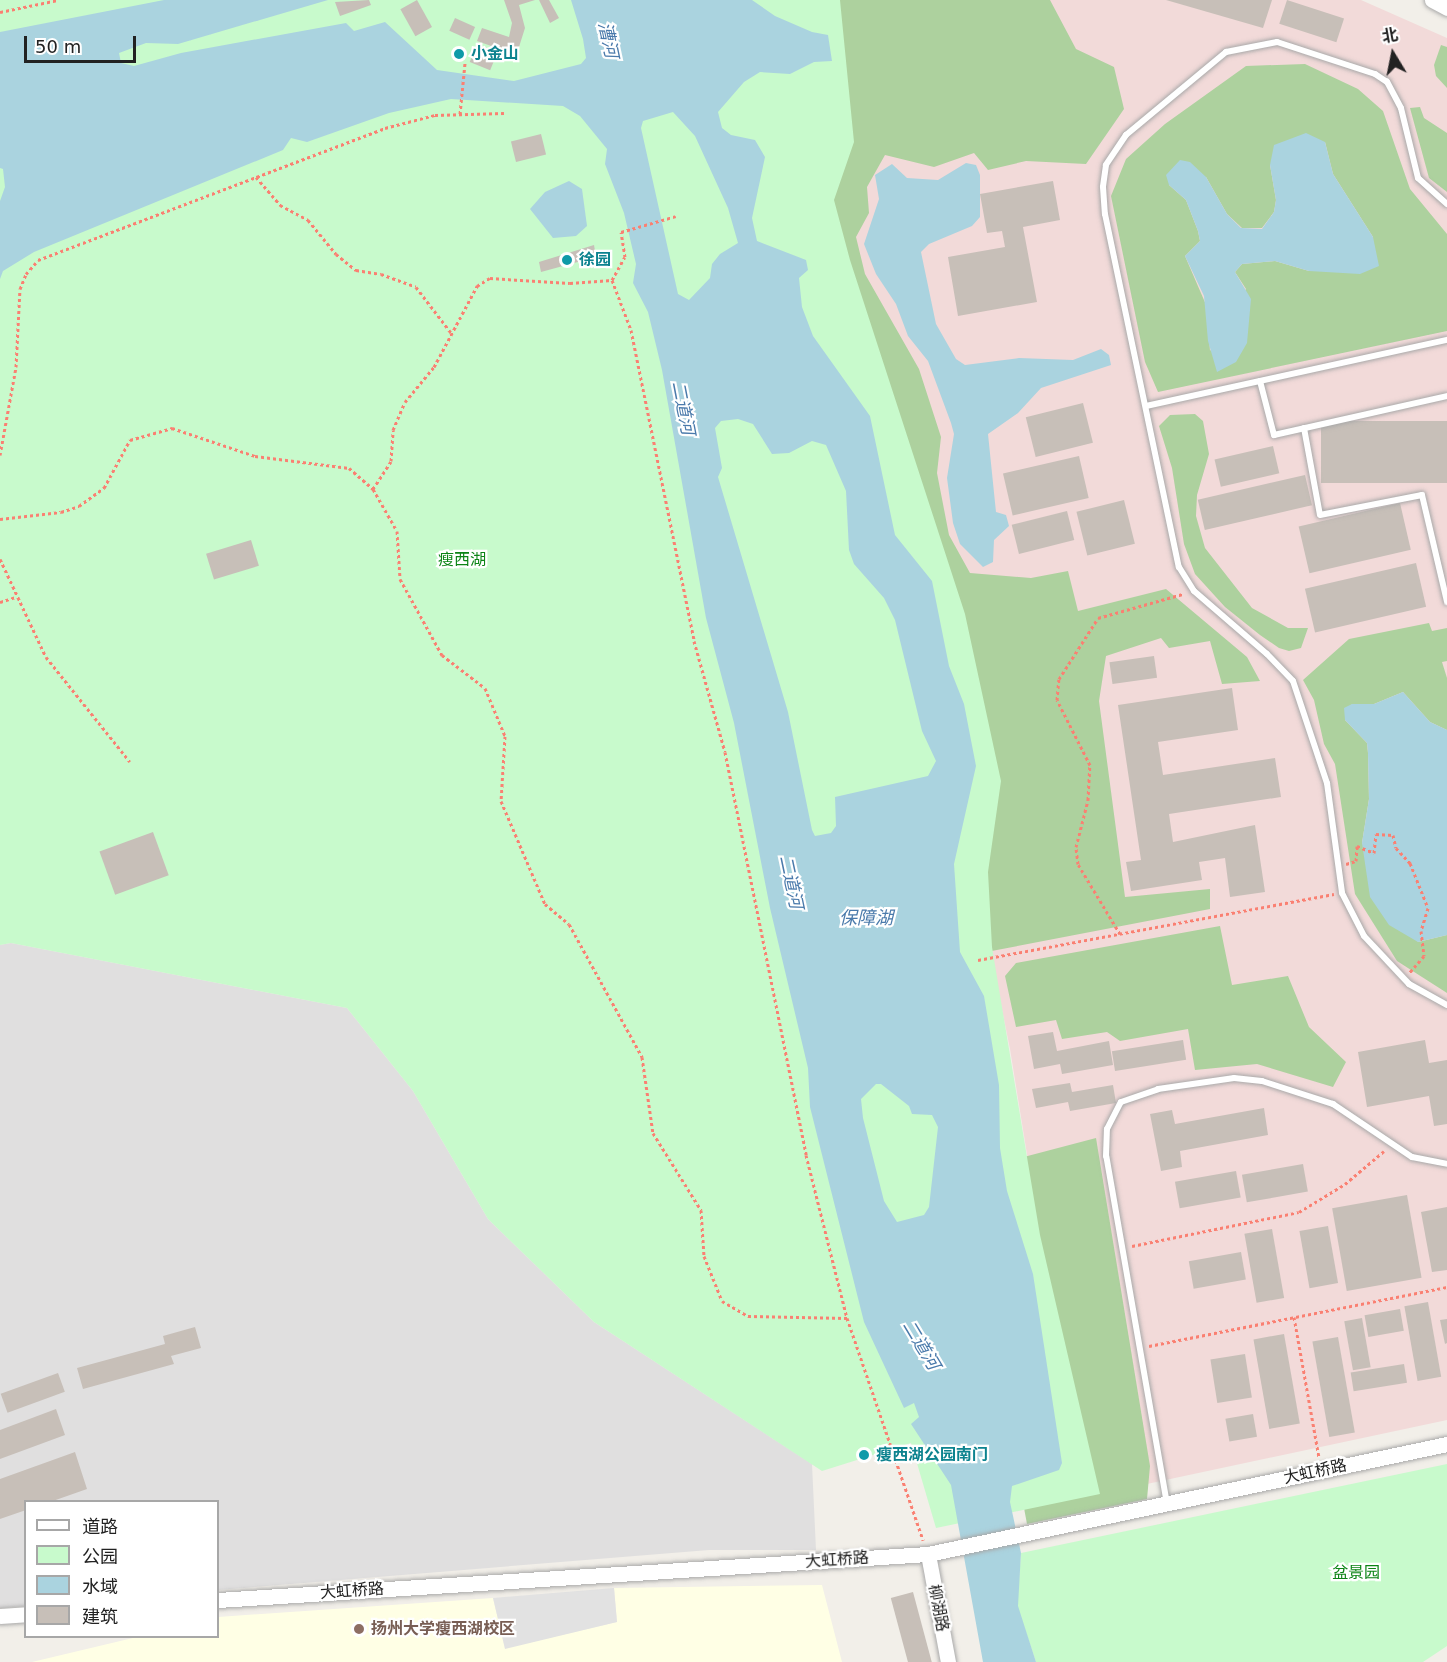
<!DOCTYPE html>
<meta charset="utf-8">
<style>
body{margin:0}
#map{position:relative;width:1447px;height:1662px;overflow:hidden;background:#f2efe9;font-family:"DejaVu Sans","Noto Sans SC",sans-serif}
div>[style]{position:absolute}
.residential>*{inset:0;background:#e0dfdf}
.commercial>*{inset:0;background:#f2dad9}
.education>*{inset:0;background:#ffffe5}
.forest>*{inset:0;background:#add19e}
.park>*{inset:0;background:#c8facc}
.parking>*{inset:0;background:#e2e2e2}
.water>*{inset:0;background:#aad3df}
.building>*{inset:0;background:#c7bfb8;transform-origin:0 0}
.path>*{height:3px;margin-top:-1.5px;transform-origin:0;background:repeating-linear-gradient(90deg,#fa8072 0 3px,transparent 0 6px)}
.roads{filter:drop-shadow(0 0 2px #a9a9a9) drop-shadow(0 0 2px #a9a9a9)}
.service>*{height:6px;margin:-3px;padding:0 3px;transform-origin:3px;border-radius:3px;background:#fff}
.tertiary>*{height:15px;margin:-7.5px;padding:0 7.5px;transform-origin:7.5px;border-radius:7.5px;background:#fff}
.dots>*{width:16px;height:16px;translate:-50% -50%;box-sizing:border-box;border:3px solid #fff;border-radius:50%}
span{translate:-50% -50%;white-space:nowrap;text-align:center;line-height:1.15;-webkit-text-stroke:4.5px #fff;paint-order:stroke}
.culture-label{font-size:16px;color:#0d838f;font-weight:700}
.left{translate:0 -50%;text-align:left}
.park-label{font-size:16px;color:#0c8416}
.street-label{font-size:16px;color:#222}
.education-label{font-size:16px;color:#785e54;font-weight:700}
.water-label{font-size:18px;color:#4a7aab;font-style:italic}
.legend{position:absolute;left:24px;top:1500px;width:195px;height:138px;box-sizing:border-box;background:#fff;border:2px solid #a7a7a7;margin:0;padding:8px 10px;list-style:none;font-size:18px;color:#222}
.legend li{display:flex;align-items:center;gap:12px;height:30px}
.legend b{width:30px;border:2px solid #a7a7a7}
.north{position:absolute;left:1363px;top:24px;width:60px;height:60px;-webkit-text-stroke:4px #fff;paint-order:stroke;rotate:350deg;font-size:16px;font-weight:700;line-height:24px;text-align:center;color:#222}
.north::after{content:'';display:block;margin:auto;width:21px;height:27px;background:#222;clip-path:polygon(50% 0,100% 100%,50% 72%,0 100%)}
.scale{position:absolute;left:24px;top:36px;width:112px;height:27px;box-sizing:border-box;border:3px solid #222;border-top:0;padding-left:8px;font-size:18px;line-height:21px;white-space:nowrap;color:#222;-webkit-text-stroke:4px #fff;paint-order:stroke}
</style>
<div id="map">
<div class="residential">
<div style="clip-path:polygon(11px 943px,347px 1008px,413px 1091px,488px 1219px,594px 1322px,812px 1464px,816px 1550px,709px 1550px,218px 1590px,218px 1502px,26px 1502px,25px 1606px,0 1608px,0 945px)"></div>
</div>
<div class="commercial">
<div style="clip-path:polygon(840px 0,1361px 0,1447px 38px,1447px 1420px,1100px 1494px,1040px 1235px,1010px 1049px,850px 260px)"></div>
</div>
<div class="education">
<div style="clip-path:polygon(822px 1585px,842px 1662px,32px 1662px,137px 1637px,218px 1636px,218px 1617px,493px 1598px,505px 1648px,617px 1622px,614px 1588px)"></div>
</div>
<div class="forest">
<div style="clip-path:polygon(823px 0,1050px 0,1076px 49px,1114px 67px,1124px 109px,1086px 164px,1026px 161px,988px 170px,974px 153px,934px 167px,885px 155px,867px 187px,869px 213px,856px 237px,865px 274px,919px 369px,941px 437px,937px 473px,949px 535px,970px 573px,1031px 578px,1068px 571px,1078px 611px,1166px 589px,1247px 657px,1260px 681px,1222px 684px,1210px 641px,1169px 648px,1161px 638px,1106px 656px,1099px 701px,1125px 897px,1210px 889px,1210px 909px,981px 953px,752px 87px)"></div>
<div style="clip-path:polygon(1441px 45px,1447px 47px,1447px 88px,1436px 76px,1434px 65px)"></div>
<div style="clip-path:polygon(evenodd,1305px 64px,1358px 89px,1383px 111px,1410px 189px,1447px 234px,1447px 331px,1158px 392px,1145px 362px,1111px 196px,1126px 159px,1165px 124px,1246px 66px,1305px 64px,1325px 142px,1333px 174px,1373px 237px,1309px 271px,1275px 261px,1242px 264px,1235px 272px,1246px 289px,1210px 351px,1207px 307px,1185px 256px,1200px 241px,1198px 231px,1186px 200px,1169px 185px,1206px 177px,1227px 214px,1242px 228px,1262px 228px,1274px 212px,1276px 200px,1270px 165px,1325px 142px)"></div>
<div style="clip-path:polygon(1420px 107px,1424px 118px,1447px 133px,1447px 192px,1429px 178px,1410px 108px)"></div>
<div style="clip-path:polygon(1195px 414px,1203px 421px,1209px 454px,1197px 495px,1196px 516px,1205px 548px,1252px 608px,1288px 628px,1308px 628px,1301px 648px,1289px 651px,1279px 648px,1260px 635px,1225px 607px,1195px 574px,1184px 544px,1172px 468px,1159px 426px,1170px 415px)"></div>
<div style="clip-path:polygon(1429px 623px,1432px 631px,1447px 628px,1447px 661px,1442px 662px,1447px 678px,1447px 730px,1430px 722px,1403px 692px,1374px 704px,1352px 704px,1345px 720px,1367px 743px,1368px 753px,1369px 799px,1362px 843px,1418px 942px,1447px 935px,1447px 993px,1397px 961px,1355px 894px,1335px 764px,1324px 744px,1314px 700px,1303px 680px,1349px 639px)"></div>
<div style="clip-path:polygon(1220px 926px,1232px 985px,1288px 976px,1309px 1027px,1346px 1062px,1333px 1087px,1257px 1064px,1195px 1070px,1188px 1029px,1120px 1041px,1107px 1032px,1062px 1039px,1056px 1020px,1016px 1027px,1005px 976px,1016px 963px)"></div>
<div style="clip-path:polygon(1096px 1138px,1150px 1466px,1147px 1499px,1027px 1524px,1022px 1497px,1020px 1158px)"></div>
</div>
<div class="park">
<div style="clip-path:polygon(0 0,840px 0,854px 142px,834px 200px,850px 260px,965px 614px,1001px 781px,988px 872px,992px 947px,1040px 1235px,1100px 1494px,936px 1528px,911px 1443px,822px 1471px,594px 1322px,488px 1219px,413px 1091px,347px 1008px,11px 943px,0 945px)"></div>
<div style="clip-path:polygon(1447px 1464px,1447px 1646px,1423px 1662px,1036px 1662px,1017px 1606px,1021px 1553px)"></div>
</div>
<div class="parking">
<div style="clip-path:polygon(614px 1588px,617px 1622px,505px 1649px,493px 1598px)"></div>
</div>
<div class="water">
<div style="clip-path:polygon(evenodd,164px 0,328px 0,178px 44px,146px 43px,119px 53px,121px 63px,134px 66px,181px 53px,346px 23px,354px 31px,385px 22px,437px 70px,514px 81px,581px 64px,586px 58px,583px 39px,571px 0,752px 0,775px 16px,812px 32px,828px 35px,832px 61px,814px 62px,790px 74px,760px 72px,744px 82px,718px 112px,722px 128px,731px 135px,755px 140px,765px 157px,752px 218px,757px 241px,806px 260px,808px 270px,799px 278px,802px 307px,813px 336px,870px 416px,895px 535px,932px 581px,949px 666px,964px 704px,976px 766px,954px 864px,960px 952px,984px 996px,999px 1085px,1000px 1148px,1007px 1191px,1033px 1274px,1062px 1463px,1059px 1470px,1012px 1486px,1010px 1502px,1021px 1553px,1018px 1606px,1036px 1662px,983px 1662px,951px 1485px,911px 1424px,919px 1417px,914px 1403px,904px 1408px,864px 1322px,810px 1107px,808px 1068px,770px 908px,734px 723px,706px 618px,662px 370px,648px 312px,633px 283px,636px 264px,624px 213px,605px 164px,607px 149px,580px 116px,563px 106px,451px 99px,389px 113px,307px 142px,291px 138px,283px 150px,34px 252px,3px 271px,0 279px,0 201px,5px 187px,3px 169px,0 168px,0 32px,164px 0,673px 112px,695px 136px,728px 208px,738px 243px,720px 254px,712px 264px,710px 278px,689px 300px,678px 294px,641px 128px,643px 121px,673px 112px,164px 0,738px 419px,753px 424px,772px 454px,789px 453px,812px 441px,826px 445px,846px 491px,849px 550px,854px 564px,884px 598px,895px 620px,922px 731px,936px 761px,928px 776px,835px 797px,836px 826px,831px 833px,815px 836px,812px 830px,788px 712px,718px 477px,722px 468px,715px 428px,721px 421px,738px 419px,164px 0,876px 1084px,881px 1084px,909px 1106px,912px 1114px,932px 1115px,938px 1127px,929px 1207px,924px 1215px,897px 1222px,884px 1201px,863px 1118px,861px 1099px,876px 1084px)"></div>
<div style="clip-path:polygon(1306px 133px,1325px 142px,1333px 174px,1373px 237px,1379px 266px,1360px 274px,1309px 271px,1275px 261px,1242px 264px,1235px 272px,1251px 299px,1247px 343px,1236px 362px,1217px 372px,1208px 341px,1204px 296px,1185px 256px,1200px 241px,1198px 231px,1186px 200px,1169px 185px,1166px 175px,1180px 160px,1190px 162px,1206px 177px,1227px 214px,1241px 228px,1262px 229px,1274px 212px,1276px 200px,1270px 165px,1274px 145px)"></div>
<div style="clip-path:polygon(966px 163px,976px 165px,980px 175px,980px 217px,972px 226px,929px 244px,921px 252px,936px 324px,956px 359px,965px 365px,1019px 358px,1073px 360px,1101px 349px,1109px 355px,1111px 365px,1041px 388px,1018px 413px,988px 434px,996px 512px,1006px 515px,1009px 526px,994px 540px,993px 562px,983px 567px,960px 544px,953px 523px,947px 478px,954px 434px,951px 423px,928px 361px,908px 336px,896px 304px,876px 274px,864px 244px,879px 199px,875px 175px,892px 164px,907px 178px,938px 180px)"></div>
<div style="clip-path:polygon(569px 181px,582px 189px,587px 226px,576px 236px,553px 238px,530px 209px,545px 192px)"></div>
<div style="clip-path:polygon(1403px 692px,1430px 722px,1447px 730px,1447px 935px,1418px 942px,1389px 925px,1370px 897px,1362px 843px,1369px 799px,1368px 753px,1367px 743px,1345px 720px,1344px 708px,1352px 704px,1374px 704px)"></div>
</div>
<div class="building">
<div style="clip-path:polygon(369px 0,371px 5px,340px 16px,335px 2px)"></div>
<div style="left:417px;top:0;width:31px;height:19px;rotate:61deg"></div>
<div style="clip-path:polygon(504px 0,535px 0,519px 5px,525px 28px,519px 47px,497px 48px,477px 41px,482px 28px,509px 37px,512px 23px)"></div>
<div style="clip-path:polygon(539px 0,549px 0,559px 18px,550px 23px)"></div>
<div style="clip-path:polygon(1166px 0,1272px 0,1263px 28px)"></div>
<div style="left:1287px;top:0;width:60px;height:25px;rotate:18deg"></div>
<div style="left:455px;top:18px;width:22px;height:14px;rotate:24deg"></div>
<div style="left:475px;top:49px;width:22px;height:14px;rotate:22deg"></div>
<div style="left:541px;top:134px;width:21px;height:31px;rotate:76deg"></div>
<div style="clip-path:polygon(1053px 181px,1060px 220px,1023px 227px,1037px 302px,958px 316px,948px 257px,1005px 247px,1002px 231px,987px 233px,980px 194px)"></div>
<div style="clip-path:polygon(594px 245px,596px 257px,541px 272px,539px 262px)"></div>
<div style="left:1083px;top:403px;width:41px;height:59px;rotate:76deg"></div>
<div style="left:1447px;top:421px;width:62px;height:126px;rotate:90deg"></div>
<div style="left:1273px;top:446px;width:28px;height:60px;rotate:77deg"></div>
<div style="left:1079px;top:456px;width:43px;height:78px;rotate:77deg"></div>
<div style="left:1305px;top:475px;width:31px;height:110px;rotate:77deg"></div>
<div style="left:1124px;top:500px;width:45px;height:49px;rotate:76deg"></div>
<div style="left:1400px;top:503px;width:48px;height:104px;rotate:77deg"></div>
<div style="left:1067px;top:511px;width:30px;height:57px;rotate:76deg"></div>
<div style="left:251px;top:540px;width:27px;height:47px;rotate:73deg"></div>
<div style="left:1416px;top:563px;width:45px;height:114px;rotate:77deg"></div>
<div style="left:1154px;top:656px;width:22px;height:45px;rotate:82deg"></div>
<div style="clip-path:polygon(1232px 688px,1238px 730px,1158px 742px,1163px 775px,1275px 758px,1281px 797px,1169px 814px,1173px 842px,1255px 825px,1265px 892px,1230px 897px,1225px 858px,1199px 862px,1202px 880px,1131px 891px,1126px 862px,1141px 860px,1118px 705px)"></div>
<div style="left:153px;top:832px;width:46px;height:57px;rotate:70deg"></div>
<div style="clip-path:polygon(1053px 1032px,1057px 1051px,1109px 1041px,1113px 1065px,1062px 1074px,1060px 1064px,1034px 1069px,1028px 1036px)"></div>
<div style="left:1183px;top:1040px;width:20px;height:72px;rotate:81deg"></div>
<div style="clip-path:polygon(1425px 1040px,1429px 1063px,1447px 1060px,1447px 1124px,1434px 1126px,1429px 1096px,1367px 1107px,1358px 1052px)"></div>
<div style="clip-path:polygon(1070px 1083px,1072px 1092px,1113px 1085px,1116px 1103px,1070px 1111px,1068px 1102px,1036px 1108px,1032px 1089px)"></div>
<div style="clip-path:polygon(1264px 1108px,1268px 1135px,1180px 1151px,1182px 1167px,1161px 1171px,1150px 1114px,1172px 1110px,1175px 1124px)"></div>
<div style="left:1303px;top:1164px;width:28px;height:62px;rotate:80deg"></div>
<div style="left:1236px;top:1171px;width:27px;height:62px;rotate:80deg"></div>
<div style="left:1407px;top:1195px;width:84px;height:76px;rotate:80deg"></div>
<div style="clip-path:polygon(1447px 1207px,1447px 1270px,1432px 1272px,1421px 1212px)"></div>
<div style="left:1328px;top:1226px;width:58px;height:29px;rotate:80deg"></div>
<div style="left:1272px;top:1229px;width:70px;height:28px;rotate:80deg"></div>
<div style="left:1241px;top:1252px;width:28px;height:53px;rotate:80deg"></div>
<div style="left:1428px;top:1302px;width:76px;height:24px;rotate:80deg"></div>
<div style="left:1400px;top:1309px;width:22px;height:36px;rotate:80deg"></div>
<div style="left:1362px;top:1318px;width:50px;height:18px;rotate:80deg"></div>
<div style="clip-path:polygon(1447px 1319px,1447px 1343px,1445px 1344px,1440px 1320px)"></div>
<div style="clip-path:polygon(195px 1327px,201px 1348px,171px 1356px,174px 1364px,83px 1389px,77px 1368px,165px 1344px,163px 1336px)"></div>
<div style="left:1284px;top:1334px;width:91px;height:31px;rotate:80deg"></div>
<div style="left:1338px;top:1337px;width:97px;height:26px;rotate:80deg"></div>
<div style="left:1245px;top:1354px;width:44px;height:35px;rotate:81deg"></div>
<div style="left:1404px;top:1364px;width:19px;height:54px;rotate:81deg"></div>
<div style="left:58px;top:1373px;width:20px;height:61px;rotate:70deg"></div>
<div style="clip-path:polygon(56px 1409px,65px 1435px,0 1459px,0 1430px)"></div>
<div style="left:1253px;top:1414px;width:23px;height:28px;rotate:80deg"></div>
<div style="clip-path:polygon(75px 1452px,87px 1489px,50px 1502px,26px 1502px,26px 1510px,0 1519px,0 1479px)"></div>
<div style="left:913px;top:1592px;width:73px;height:23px;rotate:75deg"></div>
</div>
<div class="path">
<div style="left:0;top:12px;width:59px;rotate:-11.7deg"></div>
<div style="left:460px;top:114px;width:51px;rotate:-84.4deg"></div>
<div style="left:256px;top:177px;width:37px;rotate:49deg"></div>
<div style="left:280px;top:205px;width:32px;rotate:28deg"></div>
<div style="left:308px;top:220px;width:44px;rotate:50.5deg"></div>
<div style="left:336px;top:254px;width:26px;rotate:39deg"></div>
<div style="left:356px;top:270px;width:25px;rotate:9deg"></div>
<div style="left:381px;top:274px;width:37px;rotate:20deg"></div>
<div style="left:416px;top:287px;width:59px;rotate:52.5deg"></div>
<div style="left:612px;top:280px;width:53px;rotate:69.2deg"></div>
<div style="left:631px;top:330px;width:317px;rotate:78.5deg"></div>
<div style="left:694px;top:641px;width:115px;rotate:74.4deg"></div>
<div style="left:725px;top:752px;width:411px;rotate:78.6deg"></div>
<div style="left:806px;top:1155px;width:168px;rotate:75.9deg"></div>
<div style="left:847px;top:1318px;width:235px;rotate:71.1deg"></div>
<div style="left:612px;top:280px;width:26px;rotate:-61deg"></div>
<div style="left:625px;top:257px;width:25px;rotate:-99deg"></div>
<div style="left:621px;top:232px;width:57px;rotate:-16.2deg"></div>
<div style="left:0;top:455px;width:89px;rotate:-79.7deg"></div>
<div style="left:16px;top:367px;width:78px;rotate:-87.1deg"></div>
<div style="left:20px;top:289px;width:16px;rotate:-68deg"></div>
<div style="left:26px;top:274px;width:18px;rotate:-49deg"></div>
<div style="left:38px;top:260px;width:371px;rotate:-20.8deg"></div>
<div style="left:385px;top:128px;width:52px;rotate:-14.6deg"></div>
<div style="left:435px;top:115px;width:69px;rotate:-1.7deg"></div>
<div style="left:373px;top:489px;width:33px;rotate:-57deg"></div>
<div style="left:391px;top:461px;width:31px;rotate:-86deg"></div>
<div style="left:393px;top:430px;width:30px;rotate:-67deg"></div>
<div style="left:405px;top:402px;width:45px;rotate:-50.4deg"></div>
<div style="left:434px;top:367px;width:92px;rotate:-62deg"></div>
<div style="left:477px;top:286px;width:15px;rotate:-32deg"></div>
<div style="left:490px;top:278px;width:80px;rotate:3.6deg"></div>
<div style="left:570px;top:283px;width:42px;rotate:-4.1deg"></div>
<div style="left:0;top:519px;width:61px;rotate:-6.5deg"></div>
<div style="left:61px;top:512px;width:19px;rotate:-18deg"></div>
<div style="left:79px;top:506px;width:31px;rotate:-36deg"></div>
<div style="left:104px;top:488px;width:55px;rotate:-61.6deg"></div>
<div style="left:130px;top:440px;width:44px;rotate:-15.9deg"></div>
<div style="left:172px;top:428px;width:88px;rotate:18.6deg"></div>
<div style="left:255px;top:456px;width:95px;rotate:7.3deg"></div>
<div style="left:349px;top:468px;width:32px;rotate:41deg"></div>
<div style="left:373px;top:489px;width:48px;rotate:60.3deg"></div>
<div style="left:397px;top:531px;width:48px;rotate:86.4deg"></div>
<div style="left:400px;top:579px;width:87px;rotate:61.1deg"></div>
<div style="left:442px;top:655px;width:54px;rotate:37.5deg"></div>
<div style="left:485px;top:688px;width:52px;rotate:67.4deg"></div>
<div style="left:505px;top:736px;width:65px;rotate:93.5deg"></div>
<div style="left:501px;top:801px;width:112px;rotate:66.9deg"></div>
<div style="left:545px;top:904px;width:31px;rotate:40deg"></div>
<div style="left:569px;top:924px;width:152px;rotate:61.2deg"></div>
<div style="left:642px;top:1057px;width:77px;rotate:81.8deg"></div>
<div style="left:653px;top:1133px;width:91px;rotate:58.1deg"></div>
<div style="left:701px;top:1210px;width:46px;rotate:86.3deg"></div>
<div style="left:704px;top:1256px;width:48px;rotate:68.2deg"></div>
<div style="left:722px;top:1301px;width:30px;rotate:30deg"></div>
<div style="left:748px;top:1316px;width:99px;rotate:1.2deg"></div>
<div style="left:0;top:559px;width:108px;rotate:64.9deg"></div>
<div style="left:46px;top:657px;width:134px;rotate:51.3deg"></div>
<div style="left:0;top:602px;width:16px;rotate:-18deg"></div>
<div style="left:1346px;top:864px;width:10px;rotate:-17deg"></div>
<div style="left:1356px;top:861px;width:15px;rotate:-86deg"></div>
<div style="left:1357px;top:846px;width:18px;rotate:22deg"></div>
<div style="left:1374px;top:853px;width:19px;rotate:-84deg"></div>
<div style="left:1376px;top:834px;width:17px;rotate:3deg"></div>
<div style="left:1393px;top:835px;width:13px;rotate:77deg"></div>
<div style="left:1396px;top:848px;width:21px;rotate:47deg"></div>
<div style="left:1410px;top:863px;width:48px;rotate:68.2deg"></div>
<div style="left:1428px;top:908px;width:24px;rotate:107deg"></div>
<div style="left:1421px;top:931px;width:25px;rotate:83deg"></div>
<div style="left:1424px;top:956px;width:23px;rotate:131deg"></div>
<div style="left:1120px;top:934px;width:82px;rotate:-121deg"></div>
<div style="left:1078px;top:864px;width:17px;rotate:-97deg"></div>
<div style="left:1076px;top:847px;width:49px;rotate:-75.7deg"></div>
<div style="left:1088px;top:800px;width:35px;rotate:-87deg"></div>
<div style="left:1090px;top:765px;width:73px;rotate:-116.9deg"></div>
<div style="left:1057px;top:700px;width:21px;rotate:-85deg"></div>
<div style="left:1059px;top:679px;width:72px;rotate:-57.4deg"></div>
<div style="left:1098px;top:618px;width:88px;rotate:-15.8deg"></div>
<div style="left:978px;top:960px;width:362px;rotate:-10.5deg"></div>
<div style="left:1132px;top:1246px;width:170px;rotate:-11.5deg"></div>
<div style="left:1299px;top:1212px;width:54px;rotate:-31.3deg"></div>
<div style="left:1345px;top:1184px;width:51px;rotate:-40.2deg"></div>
<div style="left:1294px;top:1317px;width:142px;rotate:79.9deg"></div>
<div style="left:1149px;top:1346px;width:304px;rotate:-11.2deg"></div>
</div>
<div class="roads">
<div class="service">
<div style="left:1447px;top:204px;width:39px;rotate:-138deg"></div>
<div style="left:1418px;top:178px;width:72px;rotate:-103.7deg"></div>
<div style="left:1401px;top:108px;width:30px;rotate:-118deg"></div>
<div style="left:1387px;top:82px;width:14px;rotate:-146deg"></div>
<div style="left:1375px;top:74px;width:103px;rotate:-161.9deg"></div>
<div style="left:1277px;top:42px;width:52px;rotate:168.9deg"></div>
<div style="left:1226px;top:52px;width:130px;rotate:140.3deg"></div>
<div style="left:1126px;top:135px;width:36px;rotate:124deg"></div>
<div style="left:1106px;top:165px;width:22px;rotate:98deg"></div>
<div style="left:1103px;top:187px;width:27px;rotate:86deg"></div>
<div style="left:1105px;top:214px;width:361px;rotate:78.2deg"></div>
<div style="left:1179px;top:567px;width:28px;rotate:58deg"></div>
<div style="left:1194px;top:591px;width:96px;rotate:40.8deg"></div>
<div style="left:1267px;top:654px;width:37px;rotate:46deg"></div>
<div style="left:1293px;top:681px;width:108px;rotate:71.6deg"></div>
<div style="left:1327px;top:783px;width:111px;rotate:82.2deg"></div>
<div style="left:1342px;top:893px;width:48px;rotate:62.9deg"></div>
<div style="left:1364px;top:936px;width:66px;rotate:46.8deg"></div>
<div style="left:1409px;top:984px;width:43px;rotate:28.9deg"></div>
<div style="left:1260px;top:381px;width:56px;rotate:75.5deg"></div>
<div style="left:1274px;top:435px;width:177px;rotate:-12.7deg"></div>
<div style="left:1146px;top:406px;width:308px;rotate:-12.4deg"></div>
<div style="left:1304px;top:428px;width:88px;rotate:79.6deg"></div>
<div style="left:1320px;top:515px;width:104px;rotate:-11.1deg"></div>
<div style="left:1422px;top:495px;width:110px;rotate:76.8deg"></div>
<div style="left:1167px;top:1504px;width:353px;rotate:-99.9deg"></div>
<div style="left:1106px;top:1156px;width:27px;rotate:-88deg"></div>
<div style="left:1107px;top:1129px;width:30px;rotate:-63deg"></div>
<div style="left:1121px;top:1102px;width:39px;rotate:-19deg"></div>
<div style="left:1158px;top:1089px;width:77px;rotate:-8.2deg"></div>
<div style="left:1234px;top:1078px;width:28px;rotate:6deg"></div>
<div style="left:1262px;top:1081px;width:75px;rotate:17.9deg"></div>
<div style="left:1333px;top:1104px;width:95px;rotate:33.9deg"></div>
<div style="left:1412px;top:1157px;width:36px;rotate:11deg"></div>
</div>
<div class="tertiary">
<div style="left:1432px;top:0;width:17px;rotate:28deg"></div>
<div style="left:928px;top:1554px;width:110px;rotate:79.5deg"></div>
<div style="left:218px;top:1600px;width:711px;rotate:-3.71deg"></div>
<div style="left:928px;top:1554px;width:531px;rotate:-11.97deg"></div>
<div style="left:0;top:1616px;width:26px;rotate:-4deg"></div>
</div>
</div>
<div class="dots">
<div style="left:459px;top:54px;background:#0f9aa8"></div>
<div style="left:567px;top:260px;background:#0f9aa8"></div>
<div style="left:864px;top:1455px;background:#0f9aa8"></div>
<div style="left:359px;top:1629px;background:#8d6e63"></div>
</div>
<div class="culture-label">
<span class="left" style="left:471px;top:54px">小金山</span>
<span class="left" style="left:579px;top:260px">徐园</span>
<span class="left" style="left:876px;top:1455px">瘦西湖公园南门</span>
</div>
<div class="park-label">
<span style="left:462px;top:560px">瘦西湖</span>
<span style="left:1356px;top:1573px">盆景园</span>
</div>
<div class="street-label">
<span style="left:1315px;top:1472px;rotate:-12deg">大虹桥路</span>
<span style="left:837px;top:1560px;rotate:-4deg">大虹桥路</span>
<span style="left:352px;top:1591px;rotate:-4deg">大虹桥路</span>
<span style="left:938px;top:1608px;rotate:79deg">柳湖路</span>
</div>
<div class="education-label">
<span class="left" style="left:371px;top:1629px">扬州大学瘦西湖校区</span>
</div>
<div class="water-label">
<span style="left:608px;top:40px;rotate:78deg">漕河</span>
<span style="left:683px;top:408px;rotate:79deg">二道河</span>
<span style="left:791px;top:882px;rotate:78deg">二道河</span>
<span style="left:866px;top:918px">保障湖</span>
<span style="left:921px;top:1345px;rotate:59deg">二道河</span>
</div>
<ul class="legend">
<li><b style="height:8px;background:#fff"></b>道路</li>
<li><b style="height:16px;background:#c8facc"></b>公园</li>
<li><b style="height:16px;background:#aad3df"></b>水域</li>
<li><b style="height:16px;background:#c7bfb8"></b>建筑</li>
</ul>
<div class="north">北</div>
<div class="scale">50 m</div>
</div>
